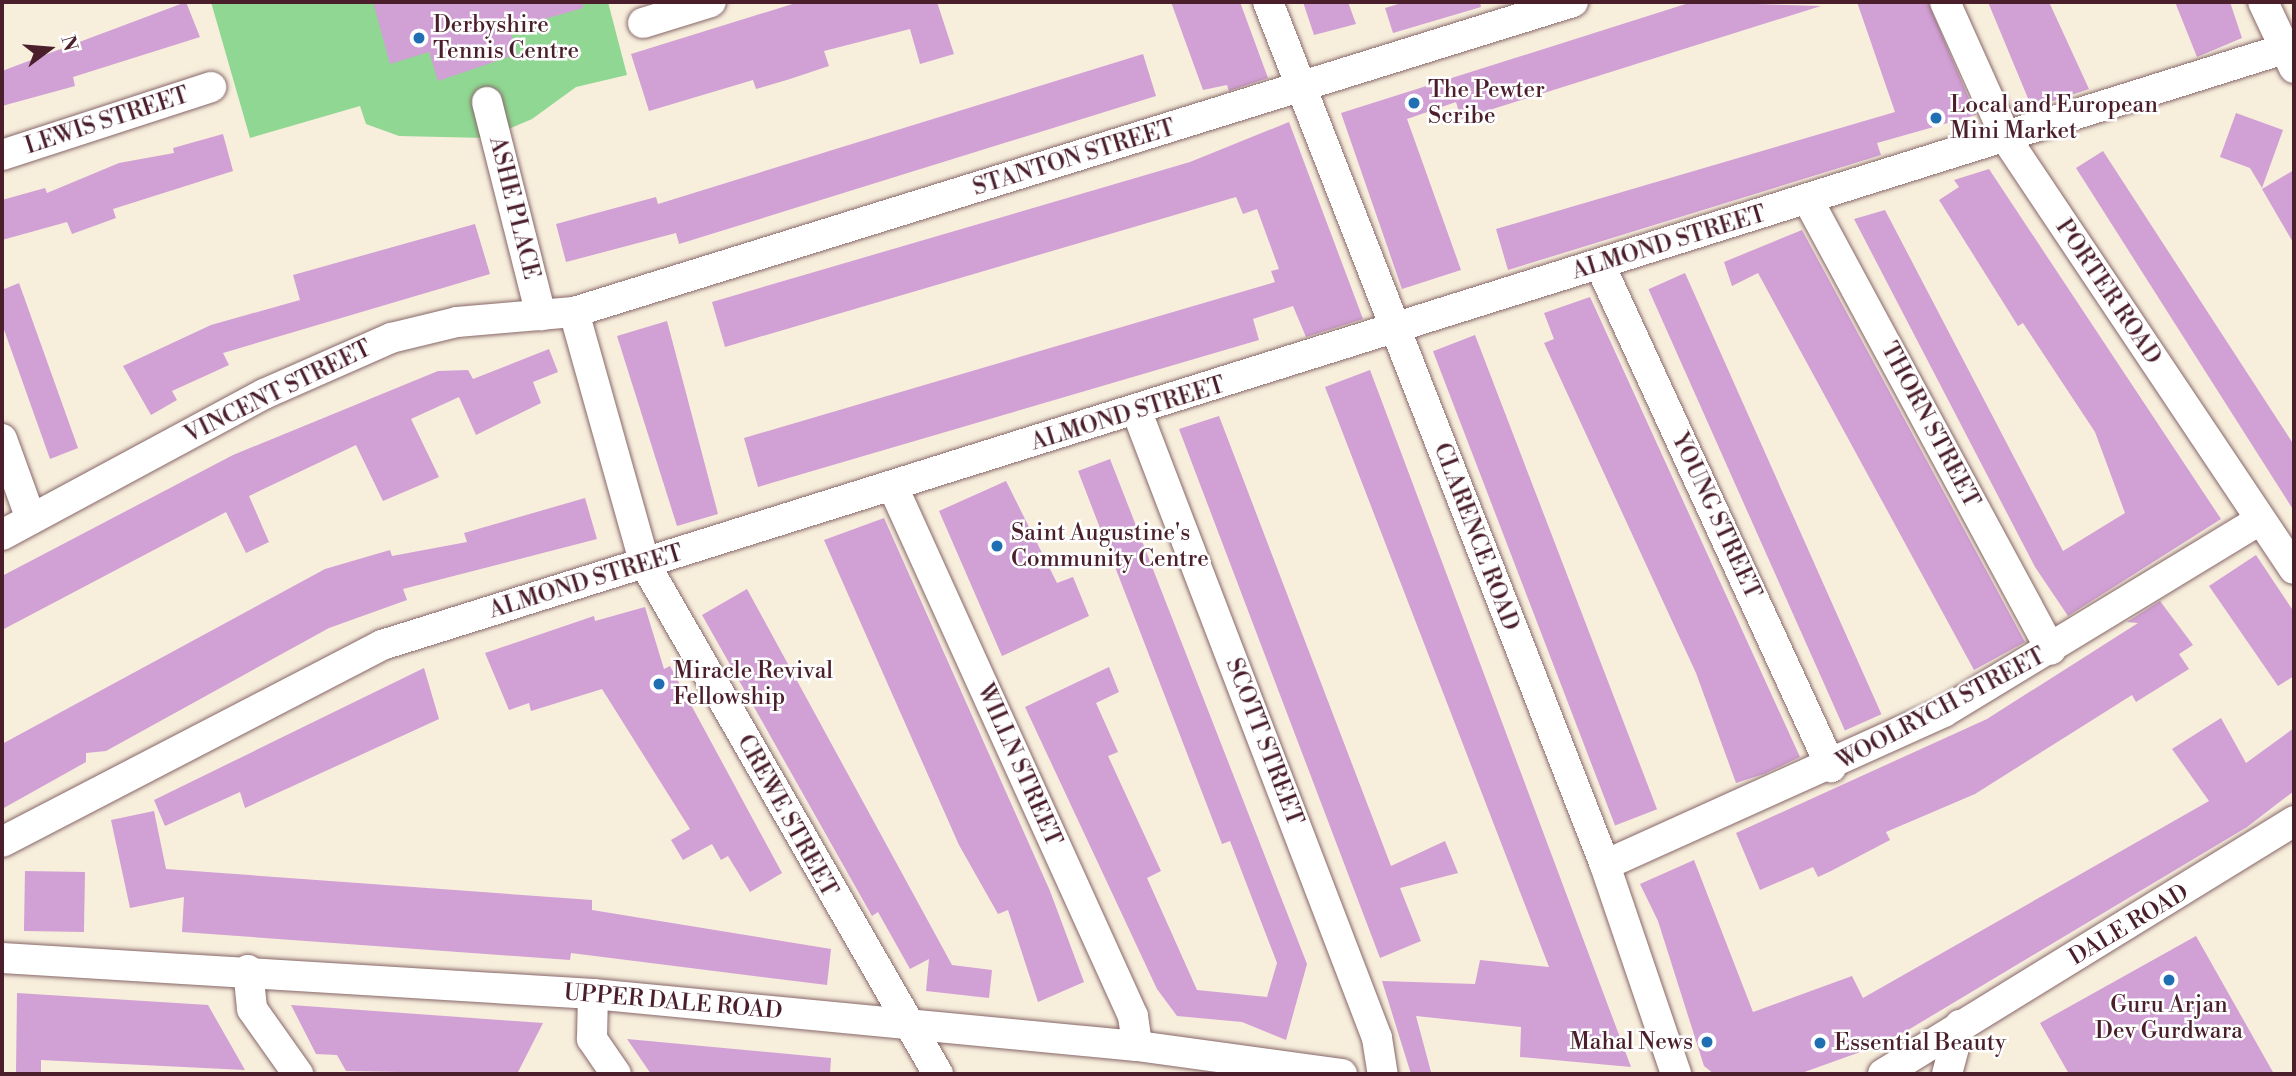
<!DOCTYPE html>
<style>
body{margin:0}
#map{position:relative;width:2296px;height:1076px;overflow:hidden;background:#f7eedc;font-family:"Libre Bodoni",serif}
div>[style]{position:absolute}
.green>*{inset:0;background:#8fd792}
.building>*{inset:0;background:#d1a0d5;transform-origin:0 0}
.roads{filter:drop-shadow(0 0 2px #876769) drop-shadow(0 0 2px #876769)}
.minor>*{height:30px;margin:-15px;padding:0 15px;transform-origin:15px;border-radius:15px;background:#fff}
.dots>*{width:19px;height:19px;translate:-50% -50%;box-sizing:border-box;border:4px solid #fff;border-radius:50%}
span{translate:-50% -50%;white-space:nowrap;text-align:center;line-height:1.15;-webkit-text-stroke:5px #fff;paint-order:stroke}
.poi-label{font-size:23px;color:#4a1f2b}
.left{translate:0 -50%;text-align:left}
.right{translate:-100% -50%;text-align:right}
.street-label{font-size:23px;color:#4a1f2b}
.frame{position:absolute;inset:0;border:4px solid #4a1f2b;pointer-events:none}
.north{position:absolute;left:14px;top:14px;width:70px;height:70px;-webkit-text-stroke:5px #fff;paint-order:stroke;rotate:74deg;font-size:19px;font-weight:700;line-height:28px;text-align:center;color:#4a1f2b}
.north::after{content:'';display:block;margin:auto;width:24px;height:32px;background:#4a1f2b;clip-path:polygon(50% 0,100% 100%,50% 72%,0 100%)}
</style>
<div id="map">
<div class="green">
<div style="clip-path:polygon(211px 2px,608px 2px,627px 75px,576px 87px,532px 119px,487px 138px,399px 136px,366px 124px,360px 106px,250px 138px)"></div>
</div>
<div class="building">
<div style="clip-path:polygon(186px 2px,200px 37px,73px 77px,75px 86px,2px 106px,2px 71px)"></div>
<div style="clip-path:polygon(373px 2px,582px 2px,583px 8px,510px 29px,517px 54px,438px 81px,429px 52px,390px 64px)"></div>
<div style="clip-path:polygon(799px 2px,937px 2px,954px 54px,920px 64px,910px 29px,824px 51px,829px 66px,790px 79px,756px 89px,753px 80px,649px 111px,631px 54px)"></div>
<div style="clip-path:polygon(1171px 2px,1240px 2px,1268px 78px,1229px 91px,1227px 85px,1203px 90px)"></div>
<div style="clip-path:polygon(1303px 2px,1348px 2px,1356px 24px,1314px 35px)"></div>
<div style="clip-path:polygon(1405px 2px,1480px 2px,1481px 7px,1393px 33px,1385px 8px)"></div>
<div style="clip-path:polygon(1692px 2px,1821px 6px,1461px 119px,1456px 102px,1407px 119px,1461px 270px,1402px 289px,1341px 113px)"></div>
<div style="clip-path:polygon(1857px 2px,1928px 2px,1976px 115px,1877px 143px,1881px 155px,1508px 270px,1496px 229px,1895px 112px)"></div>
<div style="clip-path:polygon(1988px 2px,2049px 2px,2089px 89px,2032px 108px)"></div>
<div style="clip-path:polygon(2175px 2px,2230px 2px,2242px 38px,2197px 57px)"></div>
<div style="clip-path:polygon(1143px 54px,1156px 96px,679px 244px,676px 233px,566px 262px,556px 224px,656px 197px,658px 204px)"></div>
<div style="clip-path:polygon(2236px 113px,2283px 130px,2262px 188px,2250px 168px,2220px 157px)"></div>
<div style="clip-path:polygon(1289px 122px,1363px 319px,1306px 337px,1293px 306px,1253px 319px,1259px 340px,758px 487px,744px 438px,1275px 282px,1271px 271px,1279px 269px,1257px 209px,1243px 214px,1236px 197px,725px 347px,712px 302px,1190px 162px)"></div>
<div style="clip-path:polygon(223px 134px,233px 171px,113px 209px,116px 218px,72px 234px,67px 222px,2px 240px,2px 200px,45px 188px,47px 193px,119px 163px,174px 153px,173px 148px)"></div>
<div style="clip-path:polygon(2103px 151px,2294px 445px,2294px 511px,2076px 168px)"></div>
<div style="clip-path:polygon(1989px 169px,2221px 519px,2068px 616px,2035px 567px,1854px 219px,1885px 210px,2063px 551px,2125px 513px,2095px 432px,2023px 323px,2018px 326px,1939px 200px,1959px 187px,1954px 180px)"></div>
<div style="clip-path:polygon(2294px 170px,2294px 244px,2262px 189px)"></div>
<div style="clip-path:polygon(475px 224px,490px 274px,223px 353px,229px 365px,172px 391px,177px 400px,151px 415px,123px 366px,211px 325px,300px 300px,293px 275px)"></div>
<div style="clip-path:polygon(1802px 230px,2025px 642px,1974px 670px,1758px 273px,1732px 286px,1724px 262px)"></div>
<div style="left:1685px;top:273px;width:483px;height:40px;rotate:66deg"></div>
<div style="clip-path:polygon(19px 283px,78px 448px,50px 459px,2px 324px,2px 290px)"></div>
<div style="clip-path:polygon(1590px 297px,1800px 757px,1764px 774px,1736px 783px,1696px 673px,1544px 343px,1554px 339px,1544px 313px)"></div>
<div style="clip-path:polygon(667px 321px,718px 514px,677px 526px,617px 336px)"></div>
<div style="left:1475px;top:335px;width:508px;height:45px;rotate:69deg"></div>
<div style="clip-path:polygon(549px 349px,558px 372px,533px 382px,541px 403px,476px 435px,459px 397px,411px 419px,439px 477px,383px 501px,356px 445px,249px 496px,269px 542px,246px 553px,226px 512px,2px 630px,2px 576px,233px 455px,438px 371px,468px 370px,473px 379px)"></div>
<div style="clip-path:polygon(1370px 370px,1411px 479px,1631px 1067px,1520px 1057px,1521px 1027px,1416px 1016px,1431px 1072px,1411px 1074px,1382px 981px,1475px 984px,1480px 960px,1549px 967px,1325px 387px)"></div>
<div style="clip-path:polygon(1219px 416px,1391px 866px,1445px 841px,1458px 873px,1400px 888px,1421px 941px,1380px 958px,1179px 429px)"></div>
<div style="clip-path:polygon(1110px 459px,1307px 964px,1286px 1040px,1242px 1022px,1177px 1016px,1157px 989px,1025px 707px,1109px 667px,1119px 692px,1096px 703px,1118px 752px,1108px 756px,1161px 871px,1147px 878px,1197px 990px,1267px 997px,1277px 963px,1230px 841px,1222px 844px,1078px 471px)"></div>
<div style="clip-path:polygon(1006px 481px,1057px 583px,1073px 577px,1089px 616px,1002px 656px,939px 511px)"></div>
<div style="clip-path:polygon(585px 498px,597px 539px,403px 589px,407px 600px,329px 628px,106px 751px,86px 753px,86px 762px,2px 809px,2px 744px,325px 569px,390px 550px,392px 556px,467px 542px,464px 533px)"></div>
<div style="clip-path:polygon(884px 518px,1050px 891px,1084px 982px,1038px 1002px,1008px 910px,998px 914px,959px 845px,824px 540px)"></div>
<div style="clip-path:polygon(2256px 555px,2294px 612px,2294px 676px,2278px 686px,2209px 586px)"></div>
<div style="clip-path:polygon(747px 589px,952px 965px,992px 970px,989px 998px,926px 991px,929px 959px,910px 969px,878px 912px,872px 916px,702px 615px)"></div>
<div style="clip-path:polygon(2160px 601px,2193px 645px,2179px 654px,2189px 669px,2136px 702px,2132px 695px,1975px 794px,1886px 832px,1890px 840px,1831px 871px,1818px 877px,1813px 867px,1760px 890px,1736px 833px,1987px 719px,2138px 623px,2127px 622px)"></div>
<div style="clip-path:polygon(645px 607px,664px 669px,670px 666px,782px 873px,750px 892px,728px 856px,721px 860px,712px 844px,683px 860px,671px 840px,690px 829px,602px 689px,531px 711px,529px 703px,509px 710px,485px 653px,594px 616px,595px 621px)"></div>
<div style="clip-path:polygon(424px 668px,439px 719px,245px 808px,240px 792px,165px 826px,154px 800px)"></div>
<div style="clip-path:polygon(2221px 718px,2246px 763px,2294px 728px,2294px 791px,2247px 827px,1888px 1042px,1799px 1074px,1714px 1074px,1704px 1066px,1658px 921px,1640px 884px,1694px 860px,1753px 1012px,1852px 976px,1863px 998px,2209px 801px,2172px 749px)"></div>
<div style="clip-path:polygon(154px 811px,166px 869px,592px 900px,592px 910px,831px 949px,827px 985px,571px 953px,570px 960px,182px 932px,184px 897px,130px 908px,111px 820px)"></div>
<div style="left:25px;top:871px;width:60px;height:60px;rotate:1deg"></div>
<div style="clip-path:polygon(2196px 936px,2274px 1074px,2069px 1074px,2040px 1023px)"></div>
<div style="clip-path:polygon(17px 993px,208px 1005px,245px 1070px,41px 1060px,41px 1074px,16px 1074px)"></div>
<div style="clip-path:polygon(291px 1005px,543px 1023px,517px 1074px,346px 1071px,337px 1055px,316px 1054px)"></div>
<div style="clip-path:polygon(627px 1039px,831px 1058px,830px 1074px,651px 1074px)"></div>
</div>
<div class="roads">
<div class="minor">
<div style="left:1268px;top:2px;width:926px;rotate:68.67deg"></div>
<div style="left:1605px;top:865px;width:221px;rotate:71.2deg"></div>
<div style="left:1945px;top:2px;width:151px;rotate:65.8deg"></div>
<div style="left:2007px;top:140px;width:516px;rotate:56.22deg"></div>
<div style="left:2263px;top:2px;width:73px;rotate:64.8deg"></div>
<div style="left:643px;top:23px;width:71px;rotate:-17.2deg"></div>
<div style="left:487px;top:102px;width:220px;rotate:75.8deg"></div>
<div style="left:2px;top:155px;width:220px;rotate:-18deg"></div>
<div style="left:1808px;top:200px;width:511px;rotate:61.63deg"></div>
<div style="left:1600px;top:265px;width:553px;rotate:65.29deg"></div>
<div style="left:574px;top:312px;width:262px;rotate:74.3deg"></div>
<div style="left:645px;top:564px;width:588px;rotate:60.12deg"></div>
<div style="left:1137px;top:412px;width:670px;rotate:69.02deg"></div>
<div style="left:1377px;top:1038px;width:36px;rotate:81deg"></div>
<div style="left:2px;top:439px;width:85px;rotate:70.1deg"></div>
<div style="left:893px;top:487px;width:581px;rotate:65.6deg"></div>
<div style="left:1133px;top:1016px;width:30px;rotate:82deg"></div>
<div style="left:2px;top:535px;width:298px;rotate:-28.3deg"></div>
<div style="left:264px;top:394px;width:139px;rotate:-23.8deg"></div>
<div style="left:391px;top:338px;width:68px;rotate:-13.6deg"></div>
<div style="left:457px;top:322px;width:117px;rotate:-4.9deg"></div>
<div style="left:574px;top:312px;width:1046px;rotate:-17.24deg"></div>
<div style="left:2px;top:842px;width:428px;rotate:-27.4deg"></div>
<div style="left:382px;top:645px;width:1990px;rotate:-17.4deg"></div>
<div style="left:1605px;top:865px;width:372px;rotate:-24.3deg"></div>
<div style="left:1944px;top:712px;width:370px;rotate:-31.3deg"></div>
<div style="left:2px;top:958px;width:592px;rotate:3.49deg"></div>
<div style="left:593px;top:994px;width:546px;rotate:5.46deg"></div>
<div style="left:1137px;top:1046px;width:207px;rotate:7.8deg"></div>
<div style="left:248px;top:970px;width:39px;rotate:84deg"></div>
<div style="left:252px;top:1009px;width:80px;rotate:54.7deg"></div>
<div style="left:593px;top:994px;width:45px;rotate:91.3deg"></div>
<div style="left:592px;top:1039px;width:42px;rotate:55.6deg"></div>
<div style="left:1883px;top:1074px;width:483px;rotate:-31.6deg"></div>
<div style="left:1947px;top:1074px;width:51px;rotate:-75.1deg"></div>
</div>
</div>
<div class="dots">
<div style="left:419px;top:38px;background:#1f6fb2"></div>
<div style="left:1414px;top:103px;background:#1f6fb2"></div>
<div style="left:1936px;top:118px;background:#1f6fb2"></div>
<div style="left:997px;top:546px;background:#1f6fb2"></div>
<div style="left:659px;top:684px;background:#1f6fb2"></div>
<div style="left:2169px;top:980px;background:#1f6fb2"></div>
<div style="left:1707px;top:1042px;background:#1f6fb2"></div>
<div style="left:1820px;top:1043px;background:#1f6fb2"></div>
</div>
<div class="poi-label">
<span class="left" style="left:433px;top:38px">Derbyshire<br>Tennis Centre</span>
<span class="left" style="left:1428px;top:103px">The Pewter<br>Scribe</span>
<span class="left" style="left:1950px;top:118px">Local and European<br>Mini Market</span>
<span class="left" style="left:1011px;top:546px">Saint Augustine's<br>Community Centre</span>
<span class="left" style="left:673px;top:684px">Miracle Revival<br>Fellowship</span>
<span style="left:2169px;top:1018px">Guru Arjan<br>Dev Gurdwara</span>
<span class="right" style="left:1693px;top:1042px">Mahal News</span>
<span class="left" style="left:1834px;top:1043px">Essential Beauty</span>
</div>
<div class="street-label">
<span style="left:107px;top:121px;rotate:-18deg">LEWIS STREET</span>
<span style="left:1074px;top:158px;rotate:-17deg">STANTON STREET</span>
<span style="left:514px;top:208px;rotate:76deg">ASHE PLACE</span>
<span style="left:1669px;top:243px;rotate:-17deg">ALMOND STREET</span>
<span style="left:2108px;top:292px;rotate:56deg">PORTER ROAD</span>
<span style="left:278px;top:392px;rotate:-26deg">VINCENT STREET</span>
<span style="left:1128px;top:414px;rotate:-17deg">ALMOND STREET</span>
<span style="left:1930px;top:425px;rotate:62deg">THORN STREET</span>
<span style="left:1716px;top:516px;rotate:65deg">YOUNG STREET</span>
<span style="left:1476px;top:537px;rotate:69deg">CLARENCE ROAD</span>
<span style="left:586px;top:582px;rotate:-17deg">ALMOND STREET</span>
<span style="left:1941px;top:709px;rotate:-28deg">WOOLRYCH STREET</span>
<span style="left:1264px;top:742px;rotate:69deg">SCOTT STREET</span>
<span style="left:1019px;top:765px;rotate:66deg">WILLN STREET</span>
<span style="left:787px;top:816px;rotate:61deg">CREWE STREET</span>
<span style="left:2129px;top:925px;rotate:-31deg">DALE ROAD</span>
<span style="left:673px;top:1002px;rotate:5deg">UPPER DALE ROAD</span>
</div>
<div class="frame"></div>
<div class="north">N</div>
</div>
